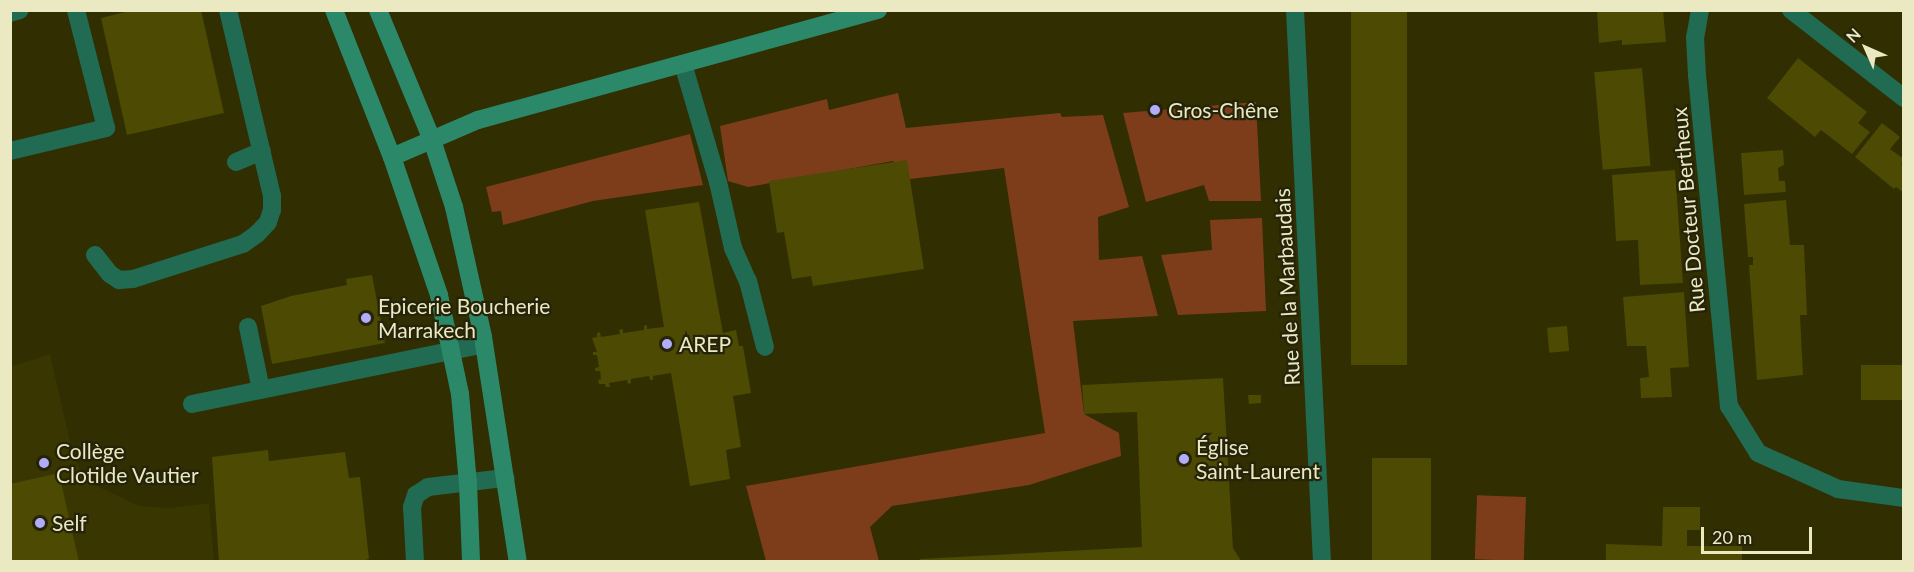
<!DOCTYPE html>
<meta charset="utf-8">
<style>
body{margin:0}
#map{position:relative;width:1914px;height:572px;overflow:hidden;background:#312e01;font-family:Lato,sans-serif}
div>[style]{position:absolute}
.built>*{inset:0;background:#393601}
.green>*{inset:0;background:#7e3d1a;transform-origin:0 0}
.building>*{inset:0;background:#4d4a03;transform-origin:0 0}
.lane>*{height:18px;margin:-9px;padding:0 9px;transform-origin:9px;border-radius:9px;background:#216b52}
.street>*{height:18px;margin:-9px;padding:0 9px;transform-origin:9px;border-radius:9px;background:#216b52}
.secondary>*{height:18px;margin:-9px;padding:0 9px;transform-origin:9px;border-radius:9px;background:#2b896a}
.dots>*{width:16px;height:16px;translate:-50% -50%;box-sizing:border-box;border:3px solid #25240a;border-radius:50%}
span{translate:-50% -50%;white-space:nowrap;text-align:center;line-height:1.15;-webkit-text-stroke:4.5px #25240a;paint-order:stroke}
.poi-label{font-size:21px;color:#eae9c2}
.left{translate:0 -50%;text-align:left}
.street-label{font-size:21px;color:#eae9c2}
.frame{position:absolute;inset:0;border:12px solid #eae9c2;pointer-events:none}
.north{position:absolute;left:1836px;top:18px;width:60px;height:60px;-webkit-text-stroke:4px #25240a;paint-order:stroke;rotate:315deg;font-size:16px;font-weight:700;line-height:24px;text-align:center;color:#eae9c2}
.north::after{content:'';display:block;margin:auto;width:21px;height:27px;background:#eae9c2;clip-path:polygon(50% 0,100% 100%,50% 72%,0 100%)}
.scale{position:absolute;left:1701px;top:527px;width:111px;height:27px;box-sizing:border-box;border:3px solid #eae9c2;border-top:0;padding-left:8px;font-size:18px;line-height:21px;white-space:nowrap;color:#eae9c2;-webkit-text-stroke:4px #25240a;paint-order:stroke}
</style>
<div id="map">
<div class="built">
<div style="clip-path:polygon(50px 354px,73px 454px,82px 473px,99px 487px,139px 506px,170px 508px,209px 503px,214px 561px,11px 561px,10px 367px)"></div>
</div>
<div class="green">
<div style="clip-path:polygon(898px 93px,906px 128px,1060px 113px,1062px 117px,1103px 115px,1129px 207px,1098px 217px,1099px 260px,1142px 256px,1158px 316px,1073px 321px,1084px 414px,1119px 433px,1121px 456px,1029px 485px,892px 506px,870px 527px,879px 561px,766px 561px,746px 486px,1045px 433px,1004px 168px,910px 179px,893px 161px,748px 187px,728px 181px,720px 126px,827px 99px,829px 110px)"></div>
<div style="clip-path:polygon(1256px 102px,1261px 201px,1209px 201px,1204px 185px,1146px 202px,1123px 113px)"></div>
<div style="clip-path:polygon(690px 134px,703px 185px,593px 201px,503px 225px,501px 211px,492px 212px,486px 187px)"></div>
<div style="clip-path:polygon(1262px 218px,1266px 311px,1178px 315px,1161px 255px,1212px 250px,1210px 220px)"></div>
<div style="left:1526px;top:497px;width:64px;height:49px;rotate:92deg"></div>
</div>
<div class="building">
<div style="clip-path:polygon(133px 10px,201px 10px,224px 113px,127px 135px,101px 18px)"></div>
<div style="left:1351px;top:10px;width:56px;height:355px"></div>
<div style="clip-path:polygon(1597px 10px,1663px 10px,1666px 42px,1622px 45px,1622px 40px,1599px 43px)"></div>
<div style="clip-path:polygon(1798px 58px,1867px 112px,1858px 123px,1870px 132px,1852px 154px,1821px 130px,1815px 137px,1767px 98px)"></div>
<div style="left:1642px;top:68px;width:98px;height:48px;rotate:85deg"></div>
<div style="clip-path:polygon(1882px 123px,1900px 137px,1890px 149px,1904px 159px,1901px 164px,1904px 166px,1904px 193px,1896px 187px,1894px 189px,1855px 157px)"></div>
<div style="clip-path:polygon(1783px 150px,1784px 165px,1778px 168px,1779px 181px,1785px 181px,1786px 192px,1744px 195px,1741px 153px)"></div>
<div style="clip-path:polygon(907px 160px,924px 269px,813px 286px,811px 276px,792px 279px,784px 232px,777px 233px,769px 181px)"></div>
<div style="clip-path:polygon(1675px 170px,1683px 283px,1640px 285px,1638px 240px,1616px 241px,1612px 175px)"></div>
<div style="clip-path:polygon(1786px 200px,1790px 245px,1804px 245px,1807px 315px,1800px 315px,1803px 375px,1757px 380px,1749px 265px,1753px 265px,1753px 257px,1748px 257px,1744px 204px)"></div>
<div style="clip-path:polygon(699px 202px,723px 333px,736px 330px,739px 346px,743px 346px,751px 393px,733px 396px,741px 447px,726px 450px,730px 479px,690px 486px,671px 373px,653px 376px,653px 380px,650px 380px,649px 376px,631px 379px,631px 383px,628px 384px,627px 380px,609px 383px,610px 387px,606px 387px,605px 384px,599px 384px,598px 380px,601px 379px,600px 371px,595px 371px,595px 368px,599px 367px,597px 355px,593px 355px,593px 352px,597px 352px,592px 338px,597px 337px,597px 333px,600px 332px,601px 337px,620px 334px,619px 330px,623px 329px,623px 333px,644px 330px,644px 326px,647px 325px,647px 329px,664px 327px,645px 210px)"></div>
<div style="clip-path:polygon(372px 275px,385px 343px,272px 364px,261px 306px,291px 296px,347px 285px,346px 279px)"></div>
<div style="clip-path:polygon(1684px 292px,1689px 367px,1670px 368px,1672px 397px,1641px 398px,1640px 378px,1649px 377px,1646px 346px,1627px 346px,1623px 297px)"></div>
<div style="left:1567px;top:326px;width:25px;height:20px;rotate:85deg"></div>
<div style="left:1904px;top:365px;width:35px;height:43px;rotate:90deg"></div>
<div style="clip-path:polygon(1223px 378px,1233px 548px,1242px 562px,920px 562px,920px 559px,1142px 547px,1137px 412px,1084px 414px,1082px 385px)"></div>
<div style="clip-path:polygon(1248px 395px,1261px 395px,1261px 403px,1249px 404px)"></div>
<div style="clip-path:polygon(268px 450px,269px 461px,345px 452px,349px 478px,360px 477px,369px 559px,358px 562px,219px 562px,212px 457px)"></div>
<div style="left:1372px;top:458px;width:59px;height:104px"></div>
<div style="clip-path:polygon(59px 473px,79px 562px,10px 562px,10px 484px)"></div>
<div style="clip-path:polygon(1663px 507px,1700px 507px,1700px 530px,1687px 530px,1687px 546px,1742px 546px,1742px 562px,1606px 562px,1606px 544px,1662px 546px)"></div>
</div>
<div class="lane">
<div style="left:10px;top:13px;width:10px;rotate:-17deg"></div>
<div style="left:683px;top:64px;width:123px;rotate:73.5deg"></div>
<div style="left:718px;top:182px;width:68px;rotate:77.2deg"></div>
<div style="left:733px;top:248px;width:36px;rotate:66deg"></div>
<div style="left:748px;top:281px;width:68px;rotate:75.6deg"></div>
<div style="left:10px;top:151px;width:99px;rotate:-13.5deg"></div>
<div style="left:106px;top:128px;width:122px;rotate:-104.3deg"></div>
<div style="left:236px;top:162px;width:28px;rotate:-23deg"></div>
<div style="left:95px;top:255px;width:24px;rotate:52deg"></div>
<div style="left:110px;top:274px;width:11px;rotate:34deg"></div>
<div style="left:119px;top:280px;width:14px;rotate:-4deg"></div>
<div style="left:133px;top:279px;width:115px;rotate:-17.7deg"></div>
<div style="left:243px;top:244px;width:17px;rotate:-36deg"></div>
<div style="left:257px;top:234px;width:16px;rotate:-47deg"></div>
<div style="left:268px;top:222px;width:13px;rotate:-72deg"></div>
<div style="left:272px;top:210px;width:14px;rotate:-90deg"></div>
<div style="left:272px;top:196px;width:191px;rotate:-103.3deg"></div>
<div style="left:248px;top:327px;width:64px;rotate:78.3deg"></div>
<div style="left:192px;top:404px;width:298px;rotate:-11.6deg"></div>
<div style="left:415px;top:562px;width:55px;rotate:-93.1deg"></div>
<div style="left:412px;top:507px;width:13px;rotate:-72deg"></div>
<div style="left:416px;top:495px;width:14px;rotate:-34deg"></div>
<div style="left:428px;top:487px;width:78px;rotate:-6.7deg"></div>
</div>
<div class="street">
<div style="left:1295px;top:10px;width:553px;rotate:87.2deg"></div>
<div style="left:1700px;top:10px;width:27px;rotate:100deg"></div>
<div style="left:1695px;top:37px;width:38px;rotate:87deg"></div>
<div style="left:1697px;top:75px;width:333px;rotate:84.5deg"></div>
<div style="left:1729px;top:406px;width:55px;rotate:58.3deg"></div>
<div style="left:1758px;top:453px;width:88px;rotate:24.2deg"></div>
<div style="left:1838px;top:489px;width:67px;rotate:7.8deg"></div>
<div style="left:1791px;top:10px;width:143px;rotate:37.9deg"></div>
</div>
<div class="secondary">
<div style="left:334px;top:10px;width:158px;rotate:68.5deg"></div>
<div style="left:392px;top:157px;width:146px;rotate:71.2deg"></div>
<div style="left:439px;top:295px;width:101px;rotate:78deg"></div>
<div style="left:460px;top:394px;width:89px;rotate:84.9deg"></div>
<div style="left:468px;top:483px;width:79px;rotate:87.8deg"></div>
<div style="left:378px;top:10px;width:141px;rotate:67.4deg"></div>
<div style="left:432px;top:140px;width:71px;rotate:71.8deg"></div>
<div style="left:454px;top:207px;width:133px;rotate:77.4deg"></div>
<div style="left:483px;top:337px;width:228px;rotate:81.2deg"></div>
<div style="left:392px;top:157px;width:94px;rotate:-23.3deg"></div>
<div style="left:478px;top:120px;width:415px;rotate:-15.4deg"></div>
</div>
<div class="dots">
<div style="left:1155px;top:110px;background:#b2adf9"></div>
<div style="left:366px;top:318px;background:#b2adf9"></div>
<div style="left:667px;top:344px;background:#b2adf9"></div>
<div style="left:1184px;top:459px;background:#b2adf9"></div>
<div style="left:44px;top:463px;background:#b2adf9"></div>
<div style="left:40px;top:523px;background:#b2adf9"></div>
</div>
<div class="poi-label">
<span class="left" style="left:1168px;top:110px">Gros-Chêne</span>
<span class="left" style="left:378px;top:318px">Epicerie Boucherie<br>Marrakech</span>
<span class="left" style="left:679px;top:344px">AREP</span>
<span class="left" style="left:1196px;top:459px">Église<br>Saint-Laurent</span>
<span class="left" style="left:56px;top:463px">Collège<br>Clotilde Vautier</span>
<span class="left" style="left:52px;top:523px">Self</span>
</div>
<div class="street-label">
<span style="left:1688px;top:210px;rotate:-95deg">Rue Docteur Bertheux</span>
<span style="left:1287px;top:287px;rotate:-93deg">Rue de la Marbaudais</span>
</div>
<div class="frame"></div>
<div class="north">N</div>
<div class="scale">20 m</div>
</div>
